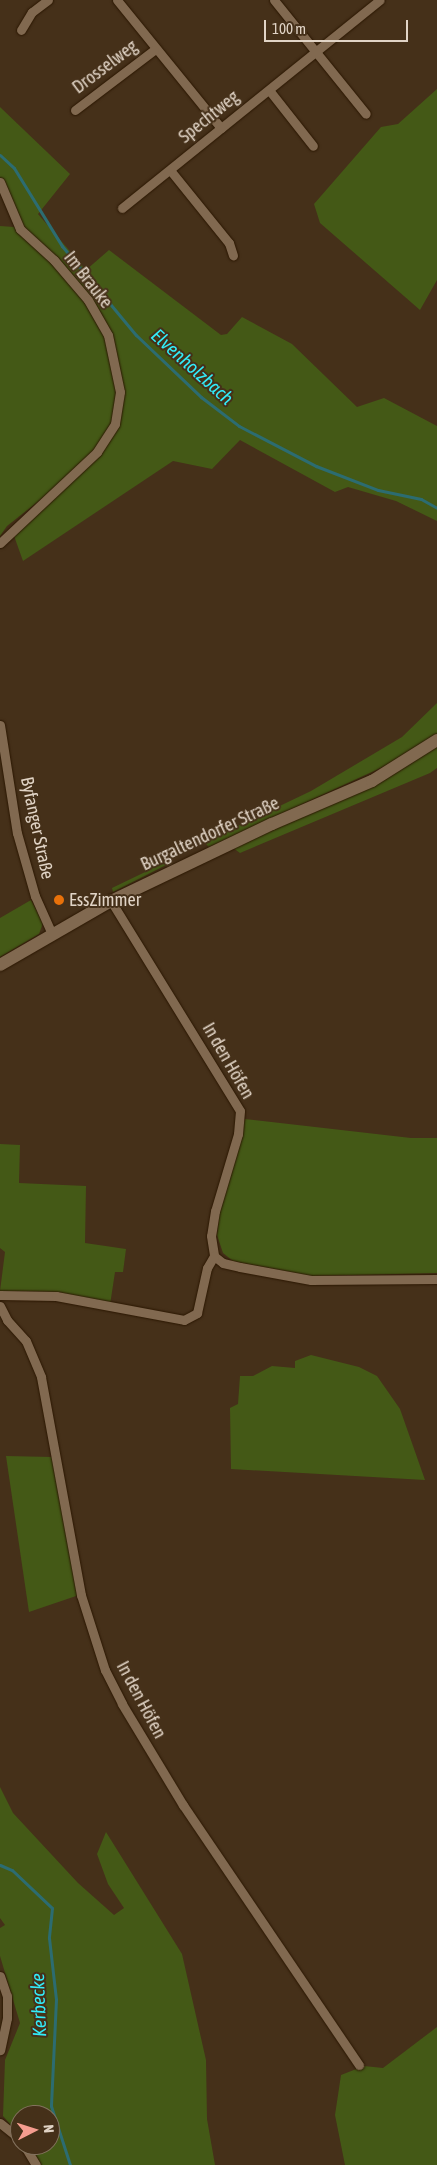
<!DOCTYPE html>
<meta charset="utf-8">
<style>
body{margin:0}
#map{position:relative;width:437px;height:2165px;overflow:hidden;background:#453019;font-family:"Asap Condensed",sans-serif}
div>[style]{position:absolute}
.green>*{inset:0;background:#445916}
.stream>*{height:3px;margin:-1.5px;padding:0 1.5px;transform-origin:1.5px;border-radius:1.5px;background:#2c6c71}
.roads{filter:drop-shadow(0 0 1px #2b1701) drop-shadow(0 0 1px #2b1701)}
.street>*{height:9px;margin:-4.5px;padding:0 4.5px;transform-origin:4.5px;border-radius:4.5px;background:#816950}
.secondary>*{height:12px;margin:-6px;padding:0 6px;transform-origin:6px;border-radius:6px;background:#816950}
.dots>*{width:14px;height:14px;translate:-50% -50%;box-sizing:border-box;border:2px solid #453019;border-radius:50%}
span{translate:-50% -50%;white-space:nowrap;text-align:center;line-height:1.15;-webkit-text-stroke:4px #453019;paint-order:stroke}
.street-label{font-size:18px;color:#e1d4c6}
.poi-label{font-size:18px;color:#e1d4c6}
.left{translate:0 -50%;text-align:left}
.water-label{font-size:19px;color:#32ecf8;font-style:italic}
.north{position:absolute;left:10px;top:2105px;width:50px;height:50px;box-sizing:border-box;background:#453019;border:1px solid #83725e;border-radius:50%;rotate:85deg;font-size:14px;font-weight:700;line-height:20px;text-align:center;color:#e1d4c6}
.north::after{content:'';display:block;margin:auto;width:18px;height:22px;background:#f59d8f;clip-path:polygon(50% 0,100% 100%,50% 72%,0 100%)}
.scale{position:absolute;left:264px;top:20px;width:144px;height:22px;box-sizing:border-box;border:2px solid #e1d4c6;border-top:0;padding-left:6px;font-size:15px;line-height:18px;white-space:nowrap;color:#e1d4c6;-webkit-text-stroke:4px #453019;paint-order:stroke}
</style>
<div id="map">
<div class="green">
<div style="clip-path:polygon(437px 89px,437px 280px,420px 310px,320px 223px,314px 204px,381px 127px,398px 124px)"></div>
<div style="clip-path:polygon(0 107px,70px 174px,38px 214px,86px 270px,109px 250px,221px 335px,227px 334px,242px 317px,292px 344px,357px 407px,384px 398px,437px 426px,437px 521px,396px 501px,348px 487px,335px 492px,240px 440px,212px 469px,173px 461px,23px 561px,13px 533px,88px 467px,110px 440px,123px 407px,121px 376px,90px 299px,17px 220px,0 177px)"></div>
<div style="clip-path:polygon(0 226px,14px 227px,52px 262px,87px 303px,106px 336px,118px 406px,106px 437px,83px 466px,7px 526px,0 536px)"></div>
<div style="clip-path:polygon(437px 703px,437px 736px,424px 748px,209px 847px,204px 842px,311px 791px,402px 737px)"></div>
<div style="clip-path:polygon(437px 740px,437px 768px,430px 773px,240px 853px,229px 845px,372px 781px)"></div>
<div style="clip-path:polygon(168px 861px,168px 864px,113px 892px,112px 888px)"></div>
<div style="clip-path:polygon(31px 900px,43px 923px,39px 934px,0 957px,0 918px)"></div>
<div style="clip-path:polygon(245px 1119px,411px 1138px,437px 1138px,437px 1273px,311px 1276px,233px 1261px,223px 1253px,217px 1235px,220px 1211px)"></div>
<div style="clip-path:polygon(0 1144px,20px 1145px,19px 1183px,86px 1186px,85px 1243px,126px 1249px,123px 1272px,115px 1272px,110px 1305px,59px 1292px,0 1291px,5px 1252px,0 1248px)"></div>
<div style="clip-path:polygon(311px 1355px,359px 1367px,377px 1376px,400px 1409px,425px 1480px,231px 1469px,230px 1408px,238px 1404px,240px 1376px,253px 1376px,272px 1366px,295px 1368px,295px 1361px)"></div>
<div style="clip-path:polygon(6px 1456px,52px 1457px,79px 1595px,29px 1612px)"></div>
<div style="clip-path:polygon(0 1787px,13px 1813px,78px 1883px,114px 1915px,124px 1908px,108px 1884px,97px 1854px,106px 1832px,182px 1954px,206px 2060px,207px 2119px,215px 2165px,39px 2165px,26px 2145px,50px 2145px,50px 2115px,20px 2115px,20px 2136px,3px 2116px,5px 2060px,20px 2023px,0 1956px,0 1928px,5px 1925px,0 1918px)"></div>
<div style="clip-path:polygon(437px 2027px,437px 2165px,345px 2165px,335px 2115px,341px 2075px,364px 2066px,383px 2068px)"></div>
</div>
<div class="stream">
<div style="left:0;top:155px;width:19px;rotate:43deg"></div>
<div style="left:14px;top:168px;width:92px;rotate:58.4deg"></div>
<div style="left:62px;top:246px;width:116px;rotate:50.3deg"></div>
<div style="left:136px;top:335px;width:90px;rotate:43.6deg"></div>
<div style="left:201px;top:397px;width:48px;rotate:37.3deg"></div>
<div style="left:239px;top:426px;width:87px;rotate:27.5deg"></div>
<div style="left:316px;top:466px;width:66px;rotate:21.2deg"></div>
<div style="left:378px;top:490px;width:44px;rotate:11.8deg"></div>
<div style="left:421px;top:499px;width:18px;rotate:29deg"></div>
<div style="left:0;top:1865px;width:13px;rotate:23deg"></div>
<div style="left:12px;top:1870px;width:55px;rotate:43.5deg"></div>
<div style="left:52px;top:1908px;width:30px;rotate:96deg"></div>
<div style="left:49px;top:1938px;width:61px;rotate:83.5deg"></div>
<div style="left:56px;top:1999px;width:107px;rotate:92.7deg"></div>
<div style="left:51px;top:2106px;width:62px;rotate:72.1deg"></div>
</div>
<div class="roads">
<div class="street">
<div style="left:117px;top:0;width:165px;rotate:50.9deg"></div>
<div style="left:274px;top:0;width:146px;rotate:51.1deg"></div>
<div style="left:21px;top:30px;width:21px;rotate:-59deg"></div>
<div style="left:32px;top:12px;width:20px;rotate:-37deg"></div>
<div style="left:269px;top:90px;width:71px;rotate:51.8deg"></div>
<div style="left:75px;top:110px;width:99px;rotate:-37.2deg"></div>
<div style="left:170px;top:170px;width:94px;rotate:51.1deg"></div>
<div style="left:229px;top:243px;width:13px;rotate:72deg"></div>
<div style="left:0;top:182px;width:51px;rotate:66.9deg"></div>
<div style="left:20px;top:229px;width:46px;rotate:42.4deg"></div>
<div style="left:54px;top:260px;width:52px;rotate:49.6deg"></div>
<div style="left:88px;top:300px;width:40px;rotate:60.3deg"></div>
<div style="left:108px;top:335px;width:58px;rotate:78.1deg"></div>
<div style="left:120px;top:392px;width:32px;rotate:99deg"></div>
<div style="left:115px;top:424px;width:33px;rotate:123deg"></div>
<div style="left:97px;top:452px;width:133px;rotate:136.8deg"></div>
<div style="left:122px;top:208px;width:331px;rotate:-38.9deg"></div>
<div style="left:0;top:725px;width:109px;rotate:81.1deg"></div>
<div style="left:17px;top:833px;width:66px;rotate:74.1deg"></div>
<div style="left:35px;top:896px;width:42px;rotate:65.9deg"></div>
<div style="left:111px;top:901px;width:246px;rotate:58.4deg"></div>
<div style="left:240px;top:1111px;width:23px;rotate:95deg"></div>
<div style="left:238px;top:1134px;width:80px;rotate:106.6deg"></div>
<div style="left:215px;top:1211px;width:25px;rotate:99deg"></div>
<div style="left:211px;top:1236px;width:20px;rotate:81deg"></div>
<div style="left:214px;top:1256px;width:11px;rotate:38deg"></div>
<div style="left:223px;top:1263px;width:17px;rotate:13deg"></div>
<div style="left:240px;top:1267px;width:72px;rotate:10.4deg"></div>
<div style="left:311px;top:1280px;width:126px;rotate:-0.5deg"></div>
<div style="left:0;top:1295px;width:56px;rotate:1deg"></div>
<div style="left:56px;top:1296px;width:130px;rotate:10.6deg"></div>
<div style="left:184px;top:1320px;width:15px;rotate:-28deg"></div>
<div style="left:197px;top:1313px;width:46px;rotate:-77.5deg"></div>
<div style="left:207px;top:1268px;width:14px;rotate:-60deg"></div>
<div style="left:0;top:1306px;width:16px;rotate:63deg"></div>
<div style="left:7px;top:1320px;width:28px;rotate:48deg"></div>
<div style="left:26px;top:1341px;width:39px;rotate:67deg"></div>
<div style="left:41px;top:1377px;width:222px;rotate:79.6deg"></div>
<div style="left:81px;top:1595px;width:79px;rotate:72.3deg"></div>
<div style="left:105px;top:1670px;width:38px;rotate:63deg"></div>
<div style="left:122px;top:1704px;width:118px;rotate:58.9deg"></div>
<div style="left:183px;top:1805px;width:314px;rotate:55.9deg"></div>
<div style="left:0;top:1976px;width:21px;rotate:71deg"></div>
<div style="left:7px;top:1996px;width:22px;rotate:90deg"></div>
<div style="left:7px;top:2018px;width:33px;rotate:102deg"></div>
<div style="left:0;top:2123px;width:26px;rotate:39deg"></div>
<div style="left:24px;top:2145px;width:23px;rotate:59deg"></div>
</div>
<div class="secondary">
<div style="left:0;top:965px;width:128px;rotate:-30deg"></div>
<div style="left:111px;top:901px;width:178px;rotate:-25.6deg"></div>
<div style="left:272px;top:824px;width:109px;rotate:-23.3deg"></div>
<div style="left:372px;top:781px;width:77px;rotate:-32.2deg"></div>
</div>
</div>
<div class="dots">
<div style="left:59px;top:900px;background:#e8710a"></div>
</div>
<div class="street-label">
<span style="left:105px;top:67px;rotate:-37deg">Drosselweg</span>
<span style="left:209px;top:117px;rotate:-39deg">Spechtweg</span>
<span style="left:88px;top:280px;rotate:52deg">Im Brauke</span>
<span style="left:37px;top:828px;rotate:78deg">Byfanger Straße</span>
<span style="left:210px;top:834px;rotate:-25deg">Burgaltendorfer Straße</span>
<span style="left:228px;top:1061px;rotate:60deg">In den Höfen</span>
<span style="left:141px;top:1700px;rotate:62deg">In den Höfen</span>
</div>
<div class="poi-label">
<span class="left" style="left:69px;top:900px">EssZimmer</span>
</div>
<div class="water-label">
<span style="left:192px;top:367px;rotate:42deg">Elvenholzbach</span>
<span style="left:39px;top:2005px;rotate:-92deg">Kerbecke</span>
</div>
<div class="north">N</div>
<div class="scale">100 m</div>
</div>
